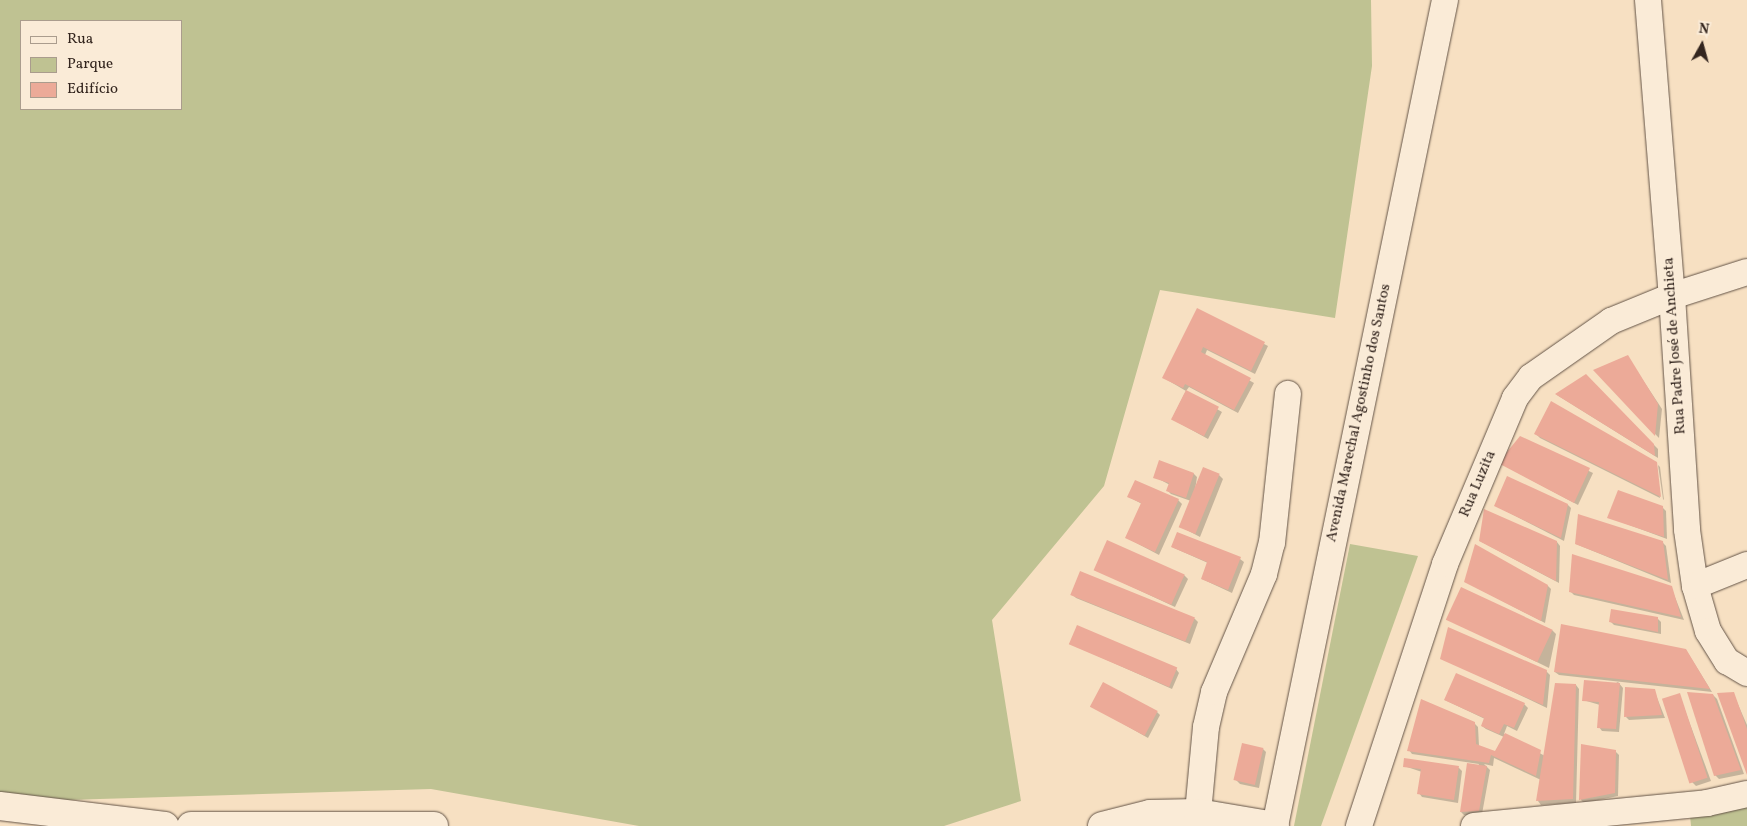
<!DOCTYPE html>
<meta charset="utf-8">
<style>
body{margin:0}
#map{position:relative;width:1747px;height:826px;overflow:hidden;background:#f7e0c2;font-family:Vollkorn,serif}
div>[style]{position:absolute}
.green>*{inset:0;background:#bfc292}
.shadow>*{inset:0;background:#0003}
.building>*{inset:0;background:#ecaa98;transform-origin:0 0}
.roads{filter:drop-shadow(0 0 1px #645447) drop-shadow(0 0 1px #645447)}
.minor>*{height:26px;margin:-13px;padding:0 13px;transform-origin:13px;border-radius:13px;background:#faebd7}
.tertiary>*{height:28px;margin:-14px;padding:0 14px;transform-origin:14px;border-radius:14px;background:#faebd7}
span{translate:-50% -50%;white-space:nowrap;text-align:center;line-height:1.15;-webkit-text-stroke:4.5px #faebd7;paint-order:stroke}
.street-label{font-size:15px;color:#33251e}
.legend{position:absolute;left:20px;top:20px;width:162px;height:90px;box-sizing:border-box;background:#faebd7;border:1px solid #aa9c8d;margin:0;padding:6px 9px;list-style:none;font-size:15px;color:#33251e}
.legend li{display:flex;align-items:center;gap:10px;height:25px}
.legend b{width:25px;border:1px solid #aa9c8d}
.north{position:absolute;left:1677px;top:20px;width:50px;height:50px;-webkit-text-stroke:4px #faebd7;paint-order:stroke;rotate:7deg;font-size:14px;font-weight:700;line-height:20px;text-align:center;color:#33251e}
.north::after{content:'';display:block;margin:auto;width:18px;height:22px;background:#33251e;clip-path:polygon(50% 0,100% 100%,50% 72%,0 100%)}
</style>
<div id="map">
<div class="green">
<div style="clip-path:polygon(evenodd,0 0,1371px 0,1372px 66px,1335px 318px,1160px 290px,1104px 486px,992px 620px,1021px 801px,944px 826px,639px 826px,431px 789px,34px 801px,0 794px,0 0,21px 21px,181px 21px,181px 109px,21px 109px,21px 21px)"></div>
<div style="clip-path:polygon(1350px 544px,1418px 556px,1321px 826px,1294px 826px)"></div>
<div style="clip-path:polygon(1747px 797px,1747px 826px,1691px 826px,1690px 815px)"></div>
</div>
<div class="shadow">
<div style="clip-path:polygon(1198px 310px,1268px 346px,1255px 374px,1207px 350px,1205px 355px,1254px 383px,1238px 413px,1189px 387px,1186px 391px,1222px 412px,1208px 439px,1172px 419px,1186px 391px,1164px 378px)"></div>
<div style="clip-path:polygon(1627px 356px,1662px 409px,1659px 438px,1595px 371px)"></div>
<div style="clip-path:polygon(1585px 376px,1658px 449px,1658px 458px,1557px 395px)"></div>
<div style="clip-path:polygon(1536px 434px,1656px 462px,1660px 498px,1540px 438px)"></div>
<div style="clip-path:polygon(1521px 438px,1593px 473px,1578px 505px,1500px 463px)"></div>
<div style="clip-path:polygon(1160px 462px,1194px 474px,1197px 477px,1195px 490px,1219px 475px,1223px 479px,1200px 537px,1181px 527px,1191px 501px,1171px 494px,1168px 491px,1170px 485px,1155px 477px)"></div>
<div style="clip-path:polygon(1658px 465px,1660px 467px,1664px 500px,1663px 499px)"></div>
<div style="clip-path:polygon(1129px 497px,1178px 500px,1182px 504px,1159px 555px,1127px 538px,1142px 504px)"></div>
<div style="clip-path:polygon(1568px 505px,1571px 508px,1564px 541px,1496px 506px)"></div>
<div style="clip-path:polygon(1662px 507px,1666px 511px,1667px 539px,1608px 517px)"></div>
<div style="clip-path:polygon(1480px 541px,1557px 542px,1560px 546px,1559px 583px)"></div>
<div style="clip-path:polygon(1662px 542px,1666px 546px,1671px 583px,1576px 544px)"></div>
<div style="clip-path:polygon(1172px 547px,1240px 559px,1244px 562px,1232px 593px,1202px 579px,1208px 563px)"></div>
<div style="clip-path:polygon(1096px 570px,1184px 575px,1188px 579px,1175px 607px)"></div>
<div style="clip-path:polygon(1081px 573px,1195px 619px,1198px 622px,1190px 644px,1076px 598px,1072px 594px)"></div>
<div style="clip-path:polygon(1466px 582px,1548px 586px,1551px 589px,1545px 623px)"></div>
<div style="clip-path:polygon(1671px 587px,1684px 620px,1574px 595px,1571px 592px)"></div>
<div style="clip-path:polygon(1657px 618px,1661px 622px,1661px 634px,1614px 625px,1610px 621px)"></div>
<div style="clip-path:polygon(1453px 621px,1552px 630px,1556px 634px,1549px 668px)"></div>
<div style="clip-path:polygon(1071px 644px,1176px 669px,1179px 673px,1172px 689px)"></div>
<div style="clip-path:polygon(1686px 650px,1712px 692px,1559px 675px,1555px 672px)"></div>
<div style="clip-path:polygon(1442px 658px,1546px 671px,1550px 675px,1547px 708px)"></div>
<div style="clip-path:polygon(1618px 682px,1623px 688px,1619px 732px,1602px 731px,1599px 727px,1600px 705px,1583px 700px)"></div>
<div style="clip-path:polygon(1576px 685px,1579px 689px,1576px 803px,1541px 805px,1538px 801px,1541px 780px,1494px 758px,1493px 766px,1484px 764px,1490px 770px,1482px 814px,1464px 815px,1461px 812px,1479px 764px,1412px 754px,1409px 750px,1474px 723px,1478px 727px,1479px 746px,1495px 752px,1504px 737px,1486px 729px,1482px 726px,1485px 719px,1445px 700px,1524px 704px,1528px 708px,1517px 731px,1507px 726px,1504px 734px,1545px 756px)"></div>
<div style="clip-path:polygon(1654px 690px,1665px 718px,1629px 720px,1626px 717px)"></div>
<div style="clip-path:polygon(1733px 693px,1747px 725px,1747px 772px)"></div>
<div style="clip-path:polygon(1679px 694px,1711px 781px,1696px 786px,1692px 782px)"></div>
<div style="clip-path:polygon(1713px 695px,1717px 699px,1744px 774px,1719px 779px,1715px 775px)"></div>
<div style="clip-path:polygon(1092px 706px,1157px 712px,1160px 715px,1148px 738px)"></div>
<div style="clip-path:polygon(1583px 746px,1615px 751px,1619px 755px,1618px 796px,1584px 803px,1581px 800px)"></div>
<div style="clip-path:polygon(1263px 749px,1266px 752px,1259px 788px,1240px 784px,1236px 780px)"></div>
<div style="clip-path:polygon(1404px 766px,1459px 768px,1462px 771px,1458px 803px,1422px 797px,1419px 793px,1422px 772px)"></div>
</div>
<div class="building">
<div style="clip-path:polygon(1197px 308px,1265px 342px,1251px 371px,1203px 347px,1201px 352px,1251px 378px,1234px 410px,1185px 384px,1183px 388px,1162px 378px)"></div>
<div style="clip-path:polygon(1628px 355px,1658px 404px,1655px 436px,1593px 370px)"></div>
<div style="clip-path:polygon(1586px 374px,1654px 444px,1655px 456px,1555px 394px)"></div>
<div style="left:1186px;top:390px;width:37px;height:33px;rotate:27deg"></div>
<div style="clip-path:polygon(1551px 401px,1657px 462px,1661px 497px,1534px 434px)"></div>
<div style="clip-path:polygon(1520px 436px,1590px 468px,1574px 503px,1498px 463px)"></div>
<div style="clip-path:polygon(1159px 460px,1194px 473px,1186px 498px,1166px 491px,1169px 483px,1153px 478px)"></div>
<div style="left:1203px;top:467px;width:18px;height:65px;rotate:22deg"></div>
<div style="clip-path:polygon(1507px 476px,1568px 504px,1561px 538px,1494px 506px)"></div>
<div style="clip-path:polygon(1135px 480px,1179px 499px,1155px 552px,1125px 538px,1141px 503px,1127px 497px)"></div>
<div style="clip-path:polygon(1618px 490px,1663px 506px,1664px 537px,1607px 518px)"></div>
<div style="clip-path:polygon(1484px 509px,1557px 541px,1556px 581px,1479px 541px)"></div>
<div style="clip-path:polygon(1578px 514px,1663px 541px,1668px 580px,1575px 544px)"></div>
<div style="clip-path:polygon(1177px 532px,1241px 557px,1228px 590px,1201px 579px,1207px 562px,1171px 547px)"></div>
<div style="left:1107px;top:540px;width:85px;height:33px;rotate:24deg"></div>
<div style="clip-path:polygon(1475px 544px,1548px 585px,1541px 621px,1464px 582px)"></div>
<div style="clip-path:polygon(1572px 554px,1672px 586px,1681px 617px,1569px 592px)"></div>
<div style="left:1080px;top:571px;width:124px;height:26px;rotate:22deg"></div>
<div style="left:1461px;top:587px;width:101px;height:36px;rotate:25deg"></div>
<div style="clip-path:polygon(1611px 609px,1658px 617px,1658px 632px,1609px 622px)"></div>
<div style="clip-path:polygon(1561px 624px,1686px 649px,1710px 689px,1554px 672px)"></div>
<div style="left:1077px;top:625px;width:109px;height:21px;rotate:23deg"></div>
<div style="clip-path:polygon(1448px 627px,1547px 670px,1543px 705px,1440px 659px)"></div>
<div style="clip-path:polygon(1456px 673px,1525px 703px,1514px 728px,1504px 724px,1499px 734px,1481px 726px,1484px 718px,1444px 700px)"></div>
<div style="clip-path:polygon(1584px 680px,1620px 683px,1616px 729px,1597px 728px,1599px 702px,1582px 701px)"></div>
<div style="left:1103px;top:682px;width:62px;height:28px;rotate:28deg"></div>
<div style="clip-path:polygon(1555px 683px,1576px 684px,1573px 799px,1536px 801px)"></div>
<div style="clip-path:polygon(1625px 687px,1655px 689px,1662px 715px,1624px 717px)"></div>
<div style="clip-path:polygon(1687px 692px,1713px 694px,1741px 770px,1714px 776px)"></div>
<div style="clip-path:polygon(1734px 692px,1747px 729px,1747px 775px,1717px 693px)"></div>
<div style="left:1680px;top:693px;width:89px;height:19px;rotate:72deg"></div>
<div style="clip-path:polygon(1421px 699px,1475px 722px,1476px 744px,1495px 751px,1505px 733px,1541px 750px,1536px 776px,1491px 755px,1489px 763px,1407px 751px)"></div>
<div style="left:1242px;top:743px;width:22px;height:38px;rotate:13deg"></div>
<div style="clip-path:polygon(1581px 744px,1616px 750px,1615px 793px,1579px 800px)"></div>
<div style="clip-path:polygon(1404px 758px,1459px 766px,1454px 800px,1417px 794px,1421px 769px,1403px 767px)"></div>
<div style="clip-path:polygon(1467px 763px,1487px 766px,1479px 811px,1460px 812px)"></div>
</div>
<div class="roads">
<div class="minor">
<div style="left:1648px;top:0;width:297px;rotate:85.4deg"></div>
<div style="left:1672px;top:296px;width:234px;rotate:86.3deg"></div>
<div style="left:1687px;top:530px;width:57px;rotate:81.9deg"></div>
<div style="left:1695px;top:586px;width:47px;rotate:73.9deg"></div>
<div style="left:1708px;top:631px;width:36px;rotate:58deg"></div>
<div style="left:1727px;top:661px;width:23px;rotate:31deg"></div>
<div style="left:1695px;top:586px;width:56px;rotate:-22deg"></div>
<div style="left:1198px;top:813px;width:86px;rotate:-84.7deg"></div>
<div style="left:1206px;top:727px;width:36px;rotate:-77deg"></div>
<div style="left:1214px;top:692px;width:128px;rotate:-67deg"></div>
<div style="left:1264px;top:574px;width:32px;rotate:-76deg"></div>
<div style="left:1272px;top:543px;width:150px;rotate:-83.9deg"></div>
<div style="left:1275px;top:826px;width:843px;rotate:-78.37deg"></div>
<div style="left:1359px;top:826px;width:276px;rotate:-71.8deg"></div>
<div style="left:1445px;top:564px;width:180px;rotate:-67.1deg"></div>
<div style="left:1515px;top:398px;width:26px;rotate:-53deg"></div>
<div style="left:1531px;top:377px;width:98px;rotate:-35deg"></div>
<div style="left:1611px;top:321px;width:66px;rotate:-22.3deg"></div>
<div style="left:1672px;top:296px;width:79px;rotate:-17.7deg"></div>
<div style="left:1474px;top:826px;width:234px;rotate:-5.6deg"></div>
<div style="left:1707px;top:803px;width:41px;rotate:-12.7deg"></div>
</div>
<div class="tertiary">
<div style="left:0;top:806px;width:166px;rotate:6.9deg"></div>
<div style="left:191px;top:826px;width:243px"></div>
<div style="left:1102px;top:826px;width:49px;rotate:-14deg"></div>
<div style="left:1150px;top:814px;width:48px;rotate:-1.2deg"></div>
<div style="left:1198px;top:813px;width:78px;rotate:9.6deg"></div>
</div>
</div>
<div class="street-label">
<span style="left:1675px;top:346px;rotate:-94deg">Rua Padre José de Anchieta</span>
<span style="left:1359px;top:413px;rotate:-78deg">Avenida Marechal Agostinho dos Santos</span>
<span style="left:1478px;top:484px;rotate:-67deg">Rua Luzita</span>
</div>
<ul class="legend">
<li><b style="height:6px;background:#faebd7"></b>Rua</li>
<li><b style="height:14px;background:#bfc292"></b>Parque</li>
<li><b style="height:14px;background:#ecaa98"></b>Edifício</li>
</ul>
<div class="north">N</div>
</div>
